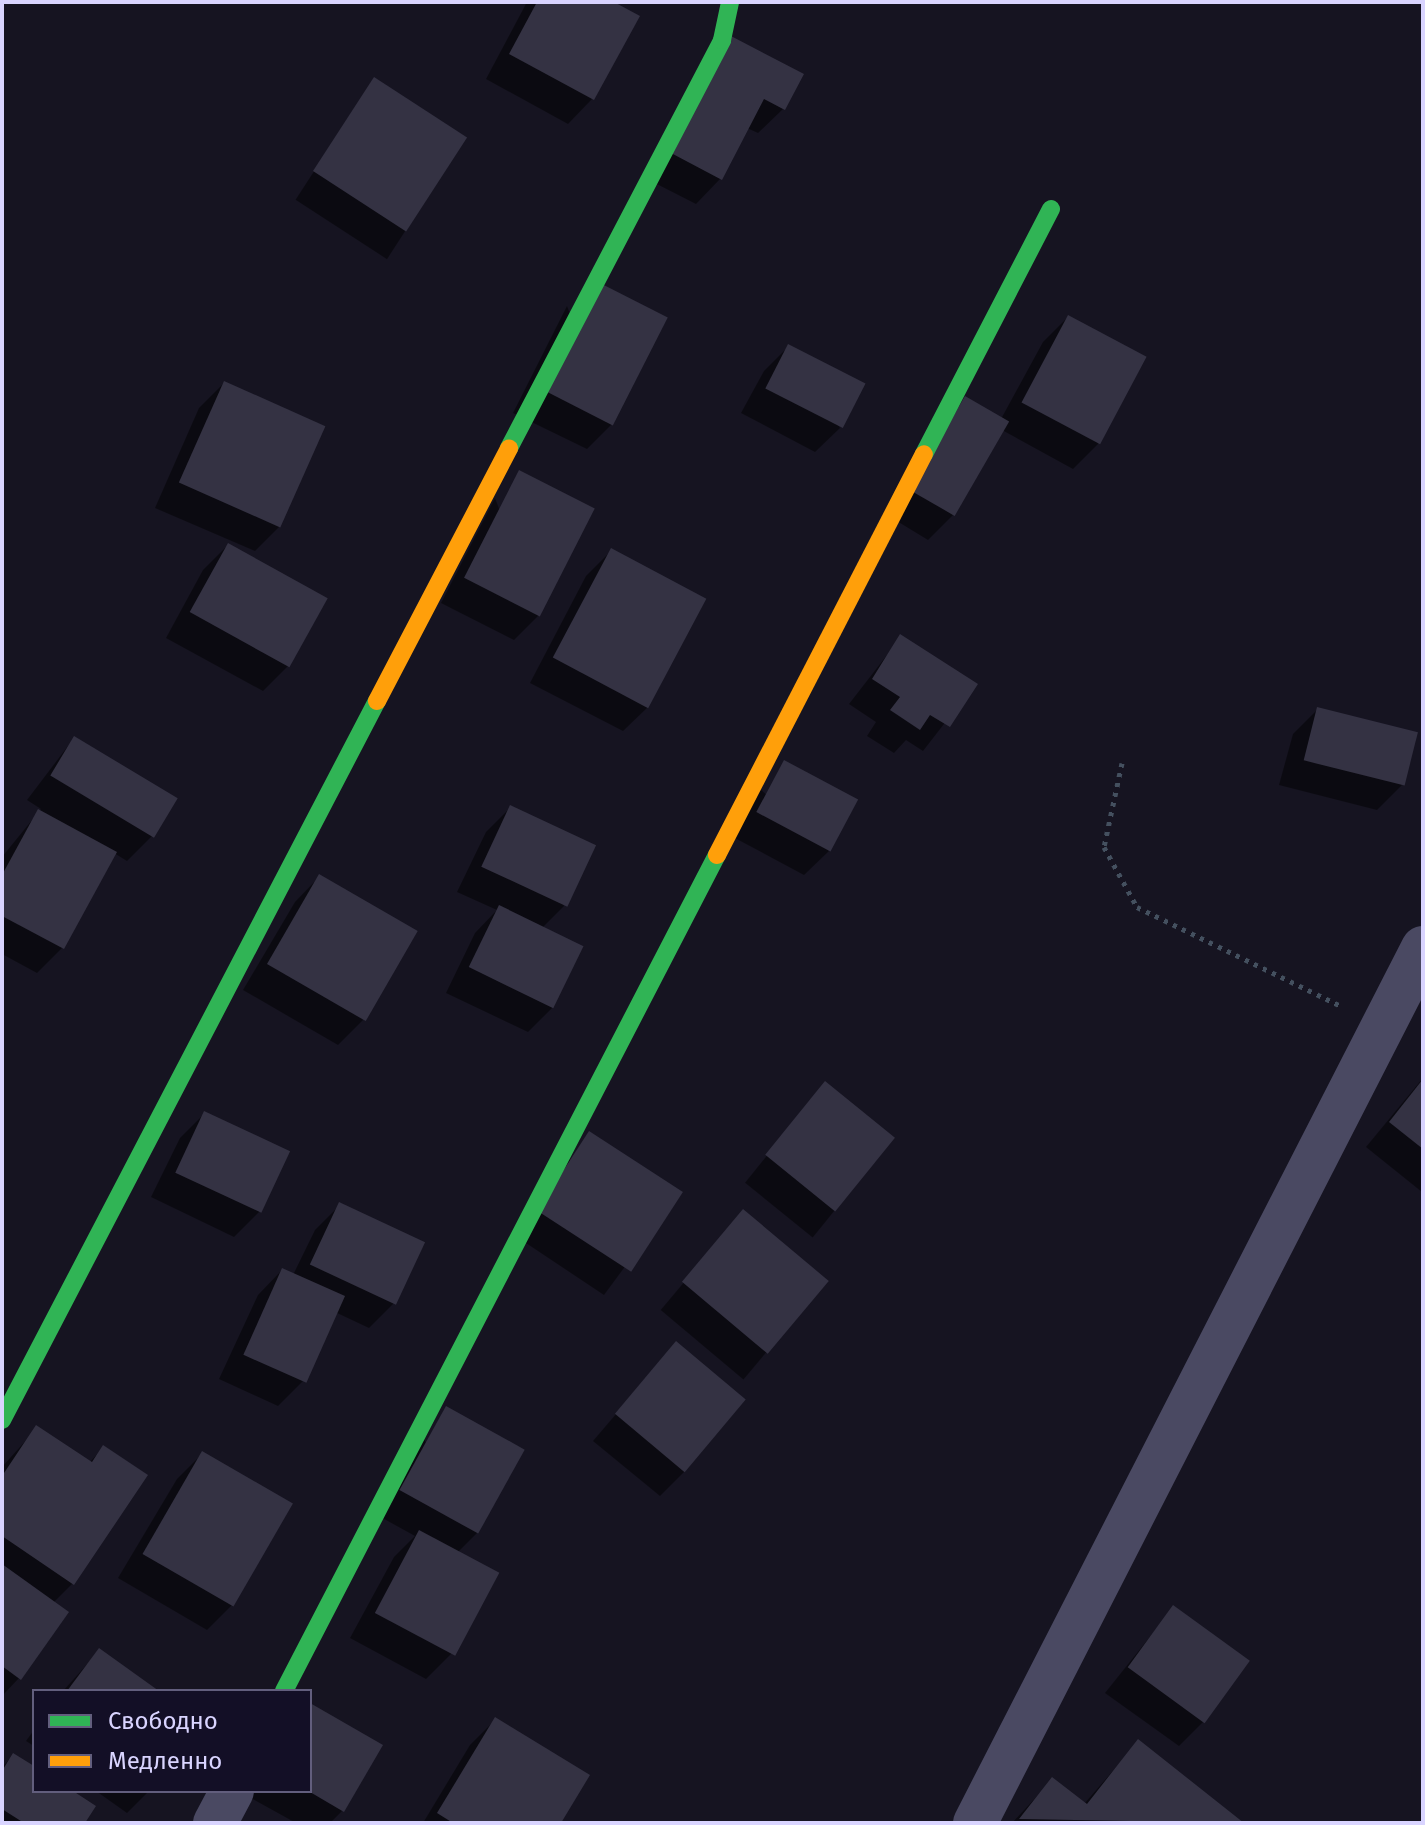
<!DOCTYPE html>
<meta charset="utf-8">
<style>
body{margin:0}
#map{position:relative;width:1425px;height:1825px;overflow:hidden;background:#161421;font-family:"Fira Sans",sans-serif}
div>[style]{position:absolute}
.shadow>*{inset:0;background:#0007;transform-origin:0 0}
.building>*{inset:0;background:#343243;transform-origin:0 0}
.path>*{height:5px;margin-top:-2.5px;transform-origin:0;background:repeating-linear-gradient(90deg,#44505f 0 4px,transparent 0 10px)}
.street>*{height:44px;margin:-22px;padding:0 22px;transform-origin:22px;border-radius:22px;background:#4a4962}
.fast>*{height:18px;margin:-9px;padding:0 9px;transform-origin:9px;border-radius:9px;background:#30b455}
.slow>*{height:18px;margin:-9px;padding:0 9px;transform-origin:9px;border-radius:9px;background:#ff9f0a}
span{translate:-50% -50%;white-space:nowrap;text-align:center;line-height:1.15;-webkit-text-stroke:8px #130f26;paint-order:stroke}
.frame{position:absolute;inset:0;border:4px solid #d9d4ff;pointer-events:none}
.legend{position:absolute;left:32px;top:1689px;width:280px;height:104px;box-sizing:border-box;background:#130f26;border:2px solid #625e7d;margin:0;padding:10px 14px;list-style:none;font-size:24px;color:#d9d4ff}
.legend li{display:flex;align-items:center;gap:16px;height:40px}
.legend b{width:40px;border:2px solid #625e7d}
</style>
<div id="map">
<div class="shadow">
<div style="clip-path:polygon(527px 2px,609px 2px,592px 99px,568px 124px,486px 79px)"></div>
<div style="clip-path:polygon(707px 64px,783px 109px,758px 133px,747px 128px,720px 179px,696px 204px,647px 179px)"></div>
<div style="left:374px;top:79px;width:109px;height:144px;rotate:33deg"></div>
<div style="clip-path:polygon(567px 306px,612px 424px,587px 449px,513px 413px)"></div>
<div style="clip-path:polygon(1068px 317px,1098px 444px,1073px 469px,1002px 430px,953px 515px,928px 540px,887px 515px,1001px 419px,1043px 342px)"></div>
<div style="clip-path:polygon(788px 347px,840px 428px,815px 452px,741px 413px,764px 371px)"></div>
<div style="clip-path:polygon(224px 383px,280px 526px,255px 551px,155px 508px,199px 408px)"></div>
<div style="clip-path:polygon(495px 498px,539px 615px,514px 640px,441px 603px)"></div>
<div style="clip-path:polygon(228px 545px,288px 666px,263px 691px,166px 638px,203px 570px)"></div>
<div style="clip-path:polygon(611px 551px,648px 707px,623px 731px,530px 683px,586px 576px)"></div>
<div style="clip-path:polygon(901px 637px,975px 684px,923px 751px,906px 740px,894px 753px,867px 736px,876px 722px,849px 704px)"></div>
<div style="clip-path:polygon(1318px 709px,1402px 785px,1377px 810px,1279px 785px,1293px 734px)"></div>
<div style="clip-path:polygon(74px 738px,152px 836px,127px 861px,114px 853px,62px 948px,37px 973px,2px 954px,2px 857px,41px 809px,27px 800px)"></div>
<div style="clip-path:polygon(759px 788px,829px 851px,804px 875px,733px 837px)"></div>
<div style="clip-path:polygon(511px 807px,564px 906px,542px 928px,582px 947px,553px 1007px,528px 1032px,446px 993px,475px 933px,497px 910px,457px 892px,486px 832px)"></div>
<div style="clip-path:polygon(319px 877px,363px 1020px,338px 1045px,243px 990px,295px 902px)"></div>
<div style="clip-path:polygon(1423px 1078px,1423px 1191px,1422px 1192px,1366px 1147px)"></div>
<div style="left:825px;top:1084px;width:87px;height:127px;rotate:39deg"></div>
<div style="clip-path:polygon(205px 1113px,288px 1152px,259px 1212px,234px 1237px,151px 1197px,180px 1138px)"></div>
<div style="clip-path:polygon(564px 1158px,680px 1192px,604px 1295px,514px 1235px)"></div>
<div style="clip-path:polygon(340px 1205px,422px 1244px,394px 1303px,369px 1328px,335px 1312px,303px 1381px,278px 1406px,219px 1379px,258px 1295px,282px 1270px,293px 1275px,315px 1230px)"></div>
<div style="left:743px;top:1212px;width:108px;height:128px;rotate:40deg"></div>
<div style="clip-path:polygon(676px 1344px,685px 1471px,660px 1496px,593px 1441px)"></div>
<div style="clip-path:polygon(37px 1428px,89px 1463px,103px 1448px,73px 1583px,53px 1603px,19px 1678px,2px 1696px,2px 1467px)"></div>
<div style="clip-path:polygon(421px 1434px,478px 1532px,457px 1553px,496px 1574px,451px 1654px,426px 1679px,350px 1638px,394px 1557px,415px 1536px,377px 1515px)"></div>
<div style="clip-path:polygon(202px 1454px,290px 1505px,232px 1605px,207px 1630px,118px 1578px,177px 1479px)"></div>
<div style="clip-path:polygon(1173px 1608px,1204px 1721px,1179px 1746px,1105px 1693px)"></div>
<div style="clip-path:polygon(99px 1651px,156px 1691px,63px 1691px)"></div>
<div style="clip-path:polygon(310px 1705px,343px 1810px,330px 1823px,296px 1823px,242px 1793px,310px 1791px)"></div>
<div style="clip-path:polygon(495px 1720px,558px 1823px,423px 1823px,470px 1745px)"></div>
<div style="clip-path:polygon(34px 1730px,34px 1746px,26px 1741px)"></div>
<div style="clip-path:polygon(1138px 1742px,1241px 1823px,1012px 1823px,1052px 1780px,1084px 1804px)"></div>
<div style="clip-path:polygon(13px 1756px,34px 1769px,34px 1791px,69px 1791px,82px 1823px,2px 1823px,2px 1767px)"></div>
<div style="clip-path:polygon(96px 1791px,149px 1791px,127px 1813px)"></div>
</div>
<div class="building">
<div style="clip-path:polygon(537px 2px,614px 2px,640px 16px,594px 100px,509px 54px)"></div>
<div style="clip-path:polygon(731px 36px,804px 74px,785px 110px,764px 99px,722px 180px,671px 153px)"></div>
<div style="left:374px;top:77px;width:111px;height:112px;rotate:33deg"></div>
<div style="left:592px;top:279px;width:85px;height:121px;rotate:27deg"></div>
<div style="left:1068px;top:315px;width:89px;height:99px;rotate:28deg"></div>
<div style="left:788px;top:344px;width:87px;height:50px;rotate:27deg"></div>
<div style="left:224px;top:381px;width:111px;height:111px;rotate:24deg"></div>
<div style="left:965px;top:396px;width:51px;height:109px;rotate:30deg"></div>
<div style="left:519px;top:470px;width:85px;height:121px;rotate:27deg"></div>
<div style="left:228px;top:543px;width:114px;height:79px;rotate:29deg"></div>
<div style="left:611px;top:548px;width:108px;height:124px;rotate:28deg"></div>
<div style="clip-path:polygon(900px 634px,978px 684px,950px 727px,930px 715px,920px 730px,890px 710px,900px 697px,872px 679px)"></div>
<div style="left:1317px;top:707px;width:104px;height:55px;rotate:14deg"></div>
<div style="left:74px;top:736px;width:121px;height:46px;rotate:31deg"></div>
<div style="left:784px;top:760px;width:84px;height:59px;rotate:28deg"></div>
<div style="left:510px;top:805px;width:95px;height:68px;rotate:25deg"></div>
<div style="clip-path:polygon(38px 809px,117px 852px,64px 949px,2px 916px,2px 875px)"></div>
<div style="left:319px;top:874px;width:114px;height:104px;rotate:30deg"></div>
<div style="left:499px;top:905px;width:94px;height:69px;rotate:26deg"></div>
<div style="clip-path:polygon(1423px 1079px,1423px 1149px,1389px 1122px)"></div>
<div style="left:825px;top:1081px;width:90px;height:95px;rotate:39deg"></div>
<div style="left:204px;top:1111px;width:95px;height:68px;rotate:25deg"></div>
<div style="left:589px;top:1131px;width:112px;height:95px;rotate:33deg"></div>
<div style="left:339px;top:1202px;width:95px;height:69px;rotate:25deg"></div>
<div style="left:743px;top:1209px;width:112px;height:95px;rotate:40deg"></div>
<div style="left:282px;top:1268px;width:69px;height:95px;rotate:24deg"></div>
<div style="left:676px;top:1341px;width:91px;height:95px;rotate:40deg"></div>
<div style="left:446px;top:1406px;width:90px;height:96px;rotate:29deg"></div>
<div style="clip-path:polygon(36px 1425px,92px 1462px,103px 1445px,148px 1475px,74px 1585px,2px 1536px,2px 1476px)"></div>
<div style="left:202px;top:1451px;width:105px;height:119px;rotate:30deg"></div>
<div style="left:419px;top:1530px;width:91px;height:94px;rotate:28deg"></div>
<div style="clip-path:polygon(2px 1564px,69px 1612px,21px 1680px,2px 1666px)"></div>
<div style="left:1173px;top:1605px;width:95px;height:77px;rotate:36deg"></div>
<div style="clip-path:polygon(99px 1648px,159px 1691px,67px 1691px)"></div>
<div style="clip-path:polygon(310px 1703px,383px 1745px,344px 1812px,310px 1792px)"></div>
<div style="clip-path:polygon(495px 1717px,590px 1775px,561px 1823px,453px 1823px,437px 1813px)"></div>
<div style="clip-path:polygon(1138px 1739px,1244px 1823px,1019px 1819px,1052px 1777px,1087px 1804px)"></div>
<div style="clip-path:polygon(13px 1753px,34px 1766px,34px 1791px,73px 1791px,96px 1806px,85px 1823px,24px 1823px,2px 1809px,2px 1771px)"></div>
</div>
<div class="path">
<div style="left:1122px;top:763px;width:86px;rotate:102.1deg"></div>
<div style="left:1104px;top:847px;width:68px;rotate:61.2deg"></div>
<div style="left:1137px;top:907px;width:225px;rotate:25.9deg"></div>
</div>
<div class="street">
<div style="left:215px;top:1823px;width:36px;rotate:-62deg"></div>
<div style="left:975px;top:1823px;width:983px;rotate:-62.89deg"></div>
</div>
<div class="fast">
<div style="left:509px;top:448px;width:460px;rotate:-62.4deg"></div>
<div style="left:722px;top:40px;width:39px;rotate:-78deg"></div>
<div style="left:924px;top:454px;width:276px;rotate:-62.6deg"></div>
<div style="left:2px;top:1420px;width:811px;rotate:-62.46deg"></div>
<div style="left:284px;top:1691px;width:941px;rotate:-62.62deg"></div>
</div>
<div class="slow">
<div style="left:377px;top:701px;width:285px;rotate:-62.4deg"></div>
<div style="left:717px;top:855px;width:451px;rotate:-62.7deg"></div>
</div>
<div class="frame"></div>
<ul class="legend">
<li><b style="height:10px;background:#30b455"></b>Свободно</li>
<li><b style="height:10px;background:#ff9f0a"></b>Медленно</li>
</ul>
</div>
